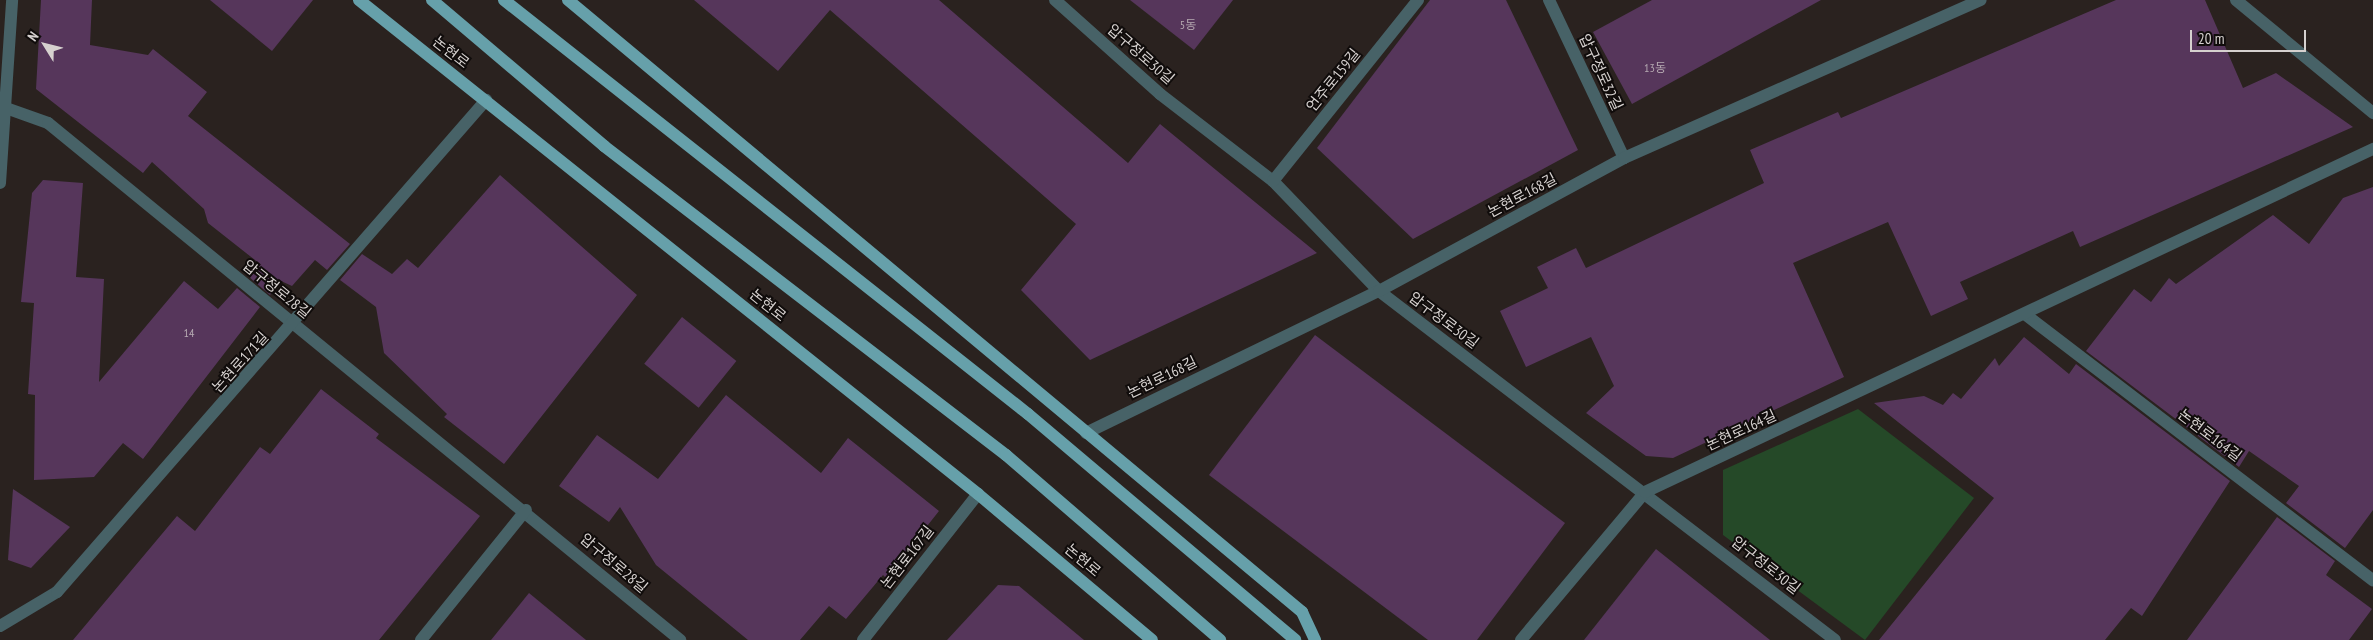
<!DOCTYPE html>
<meta charset="utf-8">
<style>
body{margin:0}
#map{position:relative;width:2373px;height:640px;overflow:hidden;background:#2a221f;font-family:"PT Sans Narrow","Noto Sans KR",sans-serif}
div>[style]{position:absolute}
.green>*{inset:0;background:#254928}
.building>*{inset:0;background:#56365b;transform-origin:0 0}
.minor>*{height:12px;margin:-6px;padding:0 6px;transform-origin:6px;border-radius:6px;background:#476267}
.primary>*{height:12px;margin:-6px;padding:0 6px;transform-origin:6px;border-radius:6px;background:#66a0aa}
span{translate:-50% -50%;white-space:nowrap;text-align:center;line-height:1.15;-webkit-text-stroke:4px #100c0b;paint-order:stroke}
.number-label{font-size:12px;color:#b6aab2}
.number-label span{-webkit-text-stroke-width:0}
.street-label{font-size:15px;color:#d6d1cf}
.north{position:absolute;left:20px;top:20px;width:50px;height:50px;-webkit-text-stroke:4px #100c0b;paint-order:stroke;rotate:306deg;font-size:14px;font-weight:700;line-height:20px;text-align:center;color:#d6d1cf}
.north::after{content:'';display:block;margin:auto;width:18px;height:22px;background:#d6d1cf;clip-path:polygon(50% 0,100% 100%,50% 72%,0 100%)}
.scale{position:absolute;left:2190px;top:30px;width:116px;height:22px;box-sizing:border-box;border:2px solid #d6d1cf;border-top:0;padding-left:6px;font-size:15px;line-height:18px;white-space:nowrap;color:#d6d1cf;-webkit-text-stroke:4px #100c0b;paint-order:stroke}
</style>
<div id="map">
<div class="green">
<div style="clip-path:polygon(1858px 409px,1974px 498px,1865px 640px,1723px 535px,1723px 470px)"></div>
</div>
<div class="building">
<div style="clip-path:polygon(41px 0,92px 0,90px 45px,148px 55px,153px 49px,207px 92px,188px 116px,350px 244px,327px 270px,315px 260px,292px 286px,281px 281px,270px 295px,248px 276px,260px 264px,208px 223px,204px 209px,152px 162px,143px 173px,36px 89px)"></div>
<div style="clip-path:polygon(210px 0,313px 0,272px 51px)"></div>
<div style="clip-path:polygon(694px 0,939px 0,1128px 163px,1160px 124px,1317px 253px,1090px 360px,1021px 290px,1076px 224px,830px 10px,778px 71px)"></div>
<div style="clip-path:polygon(1130px 0,1233px 0,1194px 50px)"></div>
<div style="clip-path:polygon(1430px 0,1506px 0,1578px 150px,1413px 239px,1317px 148px)"></div>
<div style="clip-path:polygon(1652px 0,1821px 0,1632px 104px,1593px 32px)"></div>
<div style="clip-path:polygon(2116px 0,2205px 0,2243px 88px,2276px 73px,2353px 127px,2080px 247px,2073px 231px,1960px 282px,1968px 299px,1931px 316px,1888px 222px,1793px 263px,1844px 377px,1673px 458px,1646px 456px,1586px 413px,1614px 386px,1591px 337px,1526px 367px,1500px 311px,1548px 288px,1537px 267px,1576px 248px,1586px 268px,1764px 183px,1750px 150px,1838px 112px,1841px 118px)"></div>
<div style="clip-path:polygon(500px 175px,637px 295px,504px 464px,444px 417px,447px 414px,384px 353px,376px 307px,340px 280px,362px 254px,392px 274px,407px 259px,418px 268px)"></div>
<div style="clip-path:polygon(43px 180px,83px 183px,76px 277px,104px 279px,99px 382px,184px 281px,218px 309px,237px 288px,260px 307px,143px 459px,123px 443px,94px 477px,34px 480px,35px 395px,28px 394px,34px 303px,21px 302px,32px 193px)"></div>
<div style="clip-path:polygon(2373px 187px,2373px 510px,2345px 548px,2286px 503px,2299px 486px,2249px 451px,2239px 467px,2086px 351px,2134px 289px,2151px 302px,2169px 278px,2176px 284px,2273px 215px,2309px 244px,2343px 198px)"></div>
<div style="left:682px;top:317px;width:70px;height:60px;rotate:39deg"></div>
<div style="clip-path:polygon(1315px 335px,1565px 523px,1477px 640px,1428px 640px,1209px 475px)"></div>
<div style="clip-path:polygon(2024px 337px,2069px 374px,2076px 364px,2230px 481px,2142px 616px,2131px 608px,2105px 640px,1879px 640px,1994px 498px,1874px 403px,1924px 396px,1943px 405px,1953px 393px,1961px 399px,1995px 358px,1999px 366px)"></div>
<div style="clip-path:polygon(321px 389px,379px 434px,376px 438px,480px 516px,379px 640px,73px 640px,177px 516px,195px 531px,260px 447px,270px 454px)"></div>
<div style="clip-path:polygon(726px 395px,821px 473px,848px 438px,939px 511px,886px 578px,883px 575px,846px 619px,829px 606px,800px 640px,748px 640px,656px 565px,620px 507px,609px 522px,559px 486px,597px 435px,658px 479px)"></div>
<div style="clip-path:polygon(13px 489px,70px 527px,31px 568px,8px 560px)"></div>
<div style="clip-path:polygon(2277px 517px,2335px 561px,2326px 575px,2372px 609px,2349px 640px,2187px 640px)"></div>
<div style="clip-path:polygon(1656px 549px,1770px 640px,1584px 640px)"></div>
<div style="clip-path:polygon(998px 585px,1019px 586px,1084px 640px,947px 640px)"></div>
<div style="clip-path:polygon(529px 593px,586px 640px,491px 640px)"></div>
</div>
<div class="minor">
<div style="left:1055px;top:0;width:141px;rotate:41.8deg"></div>
<div style="left:1160px;top:94px;width:143px;rotate:37.6deg"></div>
<div style="left:1273px;top:181px;width:153px;rotate:46.1deg"></div>
<div style="left:1379px;top:291px;width:574px;rotate:37.43deg"></div>
<div style="left:1549px;top:0;width:175px;rotate:64.6deg"></div>
<div style="left:2236px;top:0;width:178px;rotate:39.5deg"></div>
<div style="left:0;top:106px;width:51px;rotate:19.5deg"></div>
<div style="left:48px;top:123px;width:817px;rotate:39.28deg"></div>
<div style="left:1273px;top:181px;width:232px;rotate:-51.3deg"></div>
<div style="left:0;top:183px;width:183px;rotate:-86.2deg"></div>
<div style="left:2026px;top:315px;width:437px;rotate:37.4deg"></div>
<div style="left:1086px;top:433px;width:326px;rotate:-25.9deg"></div>
<div style="left:1379px;top:291px;width:279px;rotate:-28.5deg"></div>
<div style="left:1624px;top:158px;width:390px;rotate:-23.9deg"></div>
<div style="left:0;top:626px;width:66px;rotate:-30.8deg"></div>
<div style="left:57px;top:592px;width:653px;rotate:-48.91deg"></div>
<div style="left:421px;top:640px;width:167px;rotate:-51.1deg"></div>
<div style="left:863px;top:640px;width:186px;rotate:-51.8deg"></div>
<div style="left:1521px;top:640px;width:193px;rotate:-50deg"></div>
<div style="left:1645px;top:492px;width:805px;rotate:-25.23deg"></div>
</div>
<div class="primary">
<div style="left:359px;top:0;width:792px;rotate:38.59deg"></div>
<div style="left:978px;top:494px;width:227px;rotate:40deg"></div>
<div style="left:432px;top:0;width:226px;rotate:40.3deg"></div>
<div style="left:604px;top:146px;width:507px;rotate:37.55deg"></div>
<div style="left:1006px;top:455px;width:283px;rotate:40.8deg"></div>
<div style="left:504px;top:0;width:668px;rotate:38.31deg"></div>
<div style="left:1028px;top:414px;width:350px;rotate:40.2deg"></div>
<div style="left:568px;top:0;width:956px;rotate:39.82deg"></div>
<div style="left:1302px;top:612px;width:31px;rotate:65deg"></div>
</div>
<div class="number-label">
<span style="left:1188px;top:25px">5동</span>
<span style="left:1655px;top:68px">13동</span>
<span style="left:189px;top:333px">14</span>
</div>
<div class="street-label">
<span style="left:451px;top:52px;rotate:38deg">논현로</span>
<span style="left:1141px;top:54px;rotate:41deg">압구정로30길</span>
<span style="left:1601px;top:72px;rotate:65deg">압구정로32길</span>
<span style="left:1333px;top:80px;rotate:-51deg">언주로159길</span>
<span style="left:1522px;top:195px;rotate:-28deg">논현로168길</span>
<span style="left:277px;top:289px;rotate:39deg">압구정로28길</span>
<span style="left:768px;top:305px;rotate:39deg">논현로</span>
<span style="left:1444px;top:320px;rotate:37deg">압구정로30길</span>
<span style="left:240px;top:362px;rotate:-48deg">논현로171길</span>
<span style="left:1162px;top:377px;rotate:-26deg">논현로168길</span>
<span style="left:1741px;top:430px;rotate:-25deg">논현로164길</span>
<span style="left:2210px;top:435px;rotate:37deg">논현로164길</span>
<span style="left:907px;top:557px;rotate:-52deg">논현로167길</span>
<span style="left:1083px;top:560px;rotate:40deg">논현로</span>
<span style="left:614px;top:563px;rotate:40deg">압구정로28길</span>
<span style="left:1766px;top:565px;rotate:38deg">압구정로30길</span>
</div>
<div class="north">N</div>
<div class="scale">20 m</div>
</div>
